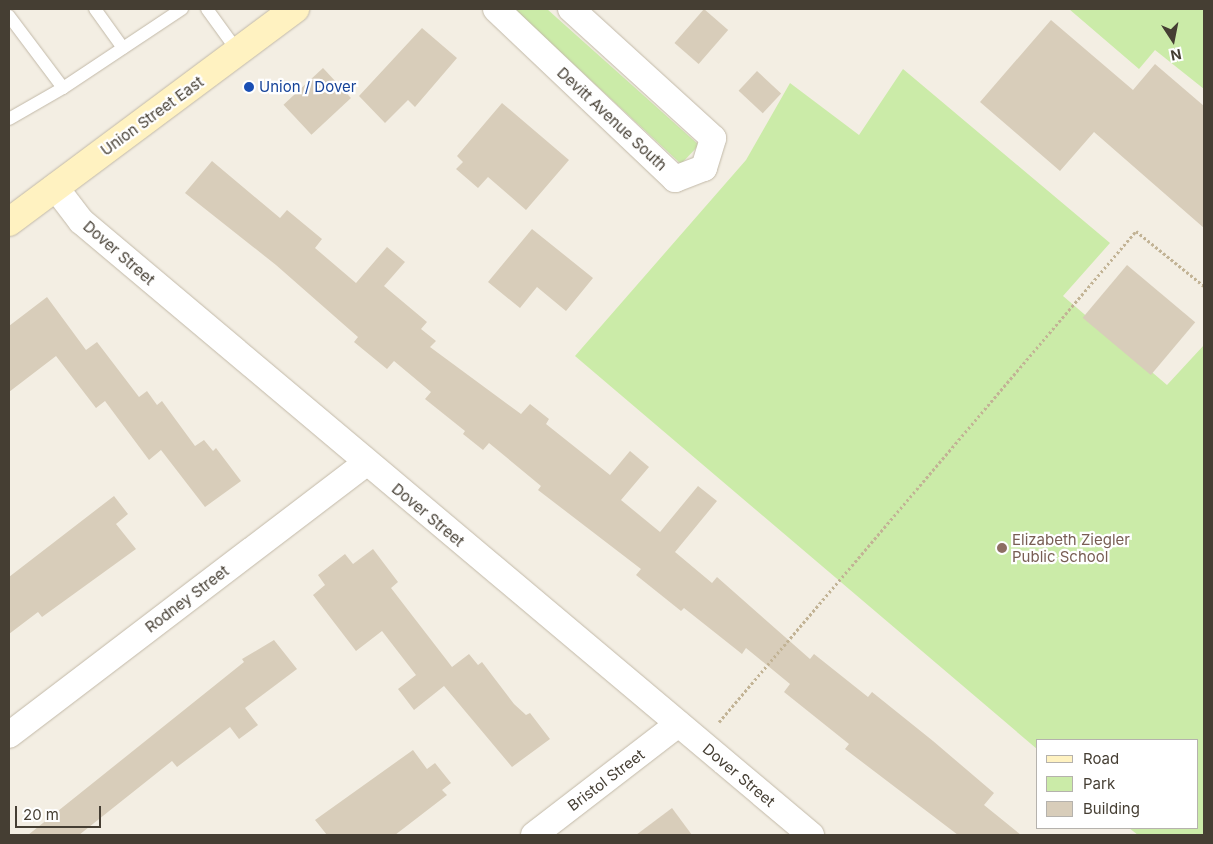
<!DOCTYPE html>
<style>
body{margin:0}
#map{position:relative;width:1213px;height:844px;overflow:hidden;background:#f3eee3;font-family:Inter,sans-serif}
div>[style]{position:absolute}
.green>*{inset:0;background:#cbeba8}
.building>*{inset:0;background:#d8cdba;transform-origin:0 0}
.path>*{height:3px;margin-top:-1.5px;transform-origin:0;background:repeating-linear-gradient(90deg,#c2b395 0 2.5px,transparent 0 5px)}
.roads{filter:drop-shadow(0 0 1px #c2b9a8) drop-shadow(0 0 1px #c2b9a8)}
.lane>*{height:12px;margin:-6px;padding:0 6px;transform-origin:6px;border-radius:6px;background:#fff}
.street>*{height:26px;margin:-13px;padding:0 13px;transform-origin:13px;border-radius:13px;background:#fff}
.secondary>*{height:28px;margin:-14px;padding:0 14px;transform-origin:14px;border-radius:14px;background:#fff2c1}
.dots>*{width:14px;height:14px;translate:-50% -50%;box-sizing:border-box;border:2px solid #fff;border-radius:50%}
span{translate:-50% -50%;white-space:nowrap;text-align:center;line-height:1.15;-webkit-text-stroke:4.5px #fff;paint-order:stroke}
.transit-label{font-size:15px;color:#164399}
.left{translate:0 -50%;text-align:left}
.street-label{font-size:15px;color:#453e33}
.education-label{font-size:15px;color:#785e54}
.frame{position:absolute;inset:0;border:10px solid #453e33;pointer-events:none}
.legend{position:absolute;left:1036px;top:739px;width:162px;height:90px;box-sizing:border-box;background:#fff;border:1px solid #b5b2ad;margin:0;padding:6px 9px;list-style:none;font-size:15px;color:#453e33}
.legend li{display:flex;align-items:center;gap:10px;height:25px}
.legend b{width:25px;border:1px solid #b5b2ad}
.north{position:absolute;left:1148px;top:15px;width:50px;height:50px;-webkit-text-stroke:4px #fff;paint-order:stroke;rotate:169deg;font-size:14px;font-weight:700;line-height:20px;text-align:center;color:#453e33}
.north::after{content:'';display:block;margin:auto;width:18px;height:22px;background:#453e33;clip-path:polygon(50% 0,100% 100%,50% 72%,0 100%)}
.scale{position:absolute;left:15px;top:806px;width:86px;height:22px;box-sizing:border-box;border:2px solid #453e33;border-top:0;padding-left:6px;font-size:15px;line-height:18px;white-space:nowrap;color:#453e33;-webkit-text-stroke:4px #fff;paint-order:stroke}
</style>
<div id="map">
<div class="green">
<div style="clip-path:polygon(514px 9px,547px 9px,699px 145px,681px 164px)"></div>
<div style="clip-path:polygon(1069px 9px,1204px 9px,1204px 89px,1155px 50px,1139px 69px)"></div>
<div style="clip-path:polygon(903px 69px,1110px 243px,1063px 296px,1167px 385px,1204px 345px,1204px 835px,1138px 835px,1129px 828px,1197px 828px,1197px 740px,1037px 740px,1037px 749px,575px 356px,746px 160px,790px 83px,859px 135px)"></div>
</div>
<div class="building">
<div style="left:704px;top:9px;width:32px;height:45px;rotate:41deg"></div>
<div style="clip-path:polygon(1051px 20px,1133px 90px,1155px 64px,1204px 106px,1204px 228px,1094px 132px,1060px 171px,980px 102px)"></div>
<div style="clip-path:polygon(422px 28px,457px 58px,415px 107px,408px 100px,385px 123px,359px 96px)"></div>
<div style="left:323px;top:68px;width:41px;height:54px;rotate:47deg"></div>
<div style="left:757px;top:71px;width:33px;height:27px;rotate:43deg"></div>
<div style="clip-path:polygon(502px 103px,569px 160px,526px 210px,488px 177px,478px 188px,456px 169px,463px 162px,457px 156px)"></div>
<div style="clip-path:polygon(212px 161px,280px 218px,287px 210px,322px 239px,315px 248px,356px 283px,387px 247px,405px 262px,384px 286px,427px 322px,421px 329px,436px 341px,430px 347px,521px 414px,530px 404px,549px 419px,546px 424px,610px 475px,630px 451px,649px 467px,621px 500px,660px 532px,698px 486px,717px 501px,675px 552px,712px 583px,717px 577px,810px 659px,814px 654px,868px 697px,872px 692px,933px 741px,994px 793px,984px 805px,1021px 835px,958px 835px,845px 749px,849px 744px,784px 692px,790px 684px,746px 648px,742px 654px,684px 608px,681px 611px,636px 575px,641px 569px,538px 490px,541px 486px,489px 443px,483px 450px,463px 434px,465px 431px,425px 399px,431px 392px,394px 361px,387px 369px,354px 342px,358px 337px,276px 265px,185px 193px)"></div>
<div style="clip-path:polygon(532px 229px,593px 278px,566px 311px,537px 287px,520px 308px,488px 282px)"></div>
<div style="left:1127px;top:265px;width:89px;height:69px;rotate:40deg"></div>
<div style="clip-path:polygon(47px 297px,86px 350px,97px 342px,139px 397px,147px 391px,157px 405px,162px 401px,195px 446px,204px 440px,213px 451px,216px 448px,241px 481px,205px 507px,161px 450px,149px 460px,105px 401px,96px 408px,56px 356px,9px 392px,9px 326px)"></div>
<div style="clip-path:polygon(114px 496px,128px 514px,116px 524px,136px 549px,42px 617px,38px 612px,9px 634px,9px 577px)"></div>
<div style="clip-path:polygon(373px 549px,398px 582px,391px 588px,452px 667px,469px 654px,478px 665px,482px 662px,514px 704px,526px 715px,530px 713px,550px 739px,512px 767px,444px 686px,414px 710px,398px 689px,416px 675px,382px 631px,356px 651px,313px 595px,325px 585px,318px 575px,345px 554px,353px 564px)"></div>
<div style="clip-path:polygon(274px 640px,297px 669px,245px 708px,258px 725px,239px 739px,230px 727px,177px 767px,172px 761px,79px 835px,28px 835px,244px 662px,242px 659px)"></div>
<div style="clip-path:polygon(413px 750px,427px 769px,435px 763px,451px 783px,442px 790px,447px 795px,395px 835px,327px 835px,315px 820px)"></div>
<div style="clip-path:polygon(672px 808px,692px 835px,636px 835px)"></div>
</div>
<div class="path">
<div style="left:719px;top:722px;width:644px;rotate:-49.66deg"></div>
<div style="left:1136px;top:231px;width:87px;rotate:39deg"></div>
</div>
<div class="roads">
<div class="lane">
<div style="left:95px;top:9px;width:48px;rotate:54.3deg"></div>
<div style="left:207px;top:9px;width:54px;rotate:54deg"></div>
<div style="left:9px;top:16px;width:90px;rotate:53.1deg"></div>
<div style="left:63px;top:88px;width:143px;rotate:-33.6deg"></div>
<div style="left:9px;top:119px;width:62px;rotate:-29.9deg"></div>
</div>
<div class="street">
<div style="left:496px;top:9px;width:247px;rotate:43.5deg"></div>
<div style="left:675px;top:179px;width:31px;rotate:-21deg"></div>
<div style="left:704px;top:168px;width:31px;rotate:-73deg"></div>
<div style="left:713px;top:138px;width:192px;rotate:-137.7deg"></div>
<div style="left:55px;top:187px;width:43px;rotate:52.6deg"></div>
<div style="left:81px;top:221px;width:954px;rotate:40.07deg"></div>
<div style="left:9px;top:735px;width:449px;rotate:-37.3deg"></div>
<div style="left:534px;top:835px;width:182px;rotate:-37.6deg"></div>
</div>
<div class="secondary">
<div style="left:9px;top:222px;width:357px;rotate:-36.7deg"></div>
</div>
</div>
<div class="dots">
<div style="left:249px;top:87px;background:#1a4fb4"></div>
<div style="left:1002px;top:548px;background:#8d6e63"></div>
</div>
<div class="transit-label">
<span class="left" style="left:259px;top:87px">Union / Dover</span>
</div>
<div class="street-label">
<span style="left:152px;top:116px;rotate:-36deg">Union Street East</span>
<span style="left:612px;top:119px;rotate:43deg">Devitt Avenue South</span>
<span style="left:119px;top:253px;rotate:41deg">Dover Street</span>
<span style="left:428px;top:515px;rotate:40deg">Dover Street</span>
<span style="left:187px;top:599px;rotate:-37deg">Rodney Street</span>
<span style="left:739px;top:775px;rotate:40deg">Dover Street</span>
<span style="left:606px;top:780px;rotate:-37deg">Bristol Street</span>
</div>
<div class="education-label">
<span class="left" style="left:1012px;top:548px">Elizabeth Ziegler<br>Public School</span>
</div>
<div class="frame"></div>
<ul class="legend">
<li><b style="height:6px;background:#fff2c1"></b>Road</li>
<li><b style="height:14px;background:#cbeba8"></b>Park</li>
<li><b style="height:14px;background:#d8cdba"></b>Building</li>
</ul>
<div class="north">N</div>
<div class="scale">20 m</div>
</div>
